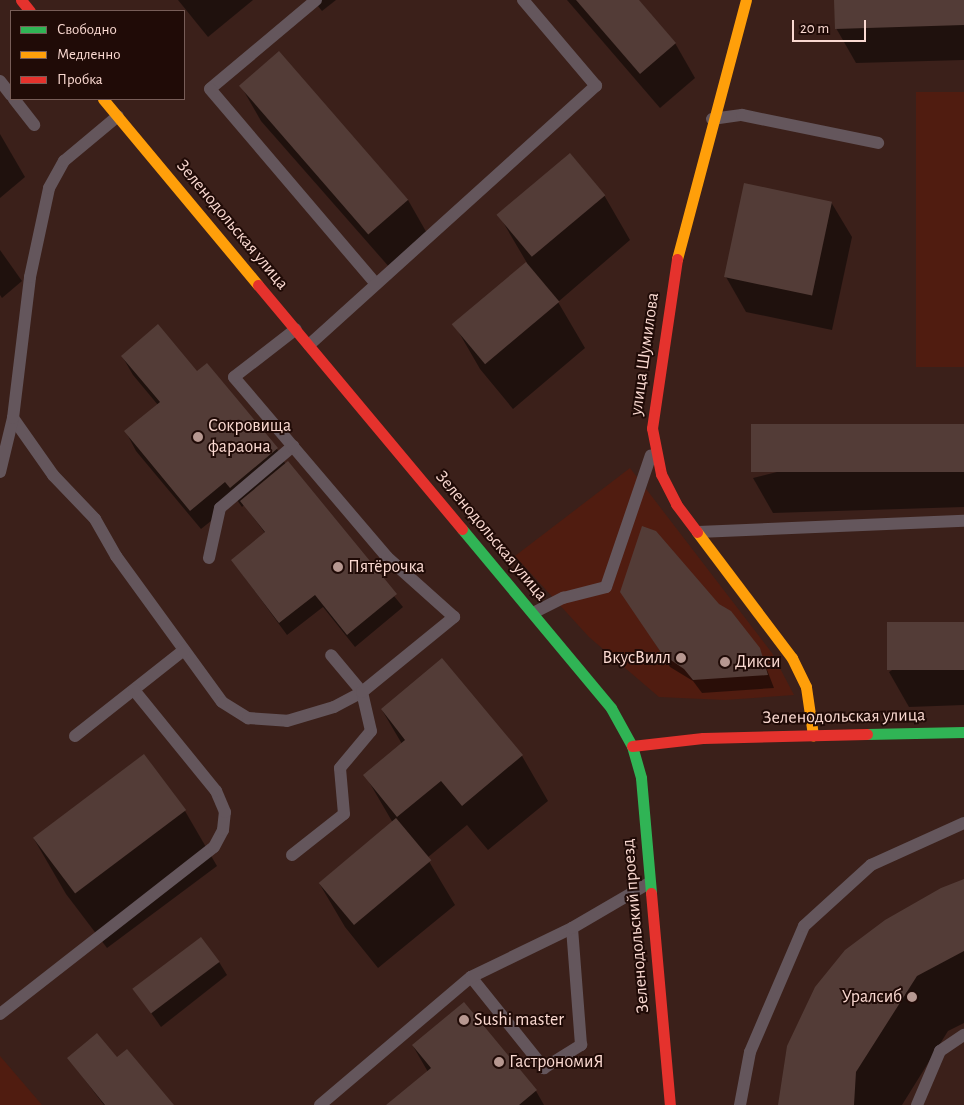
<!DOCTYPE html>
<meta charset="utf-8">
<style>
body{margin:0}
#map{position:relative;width:964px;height:1105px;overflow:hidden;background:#3b201a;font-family:"Alegreya Sans",sans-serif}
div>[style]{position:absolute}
.built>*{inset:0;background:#501c10;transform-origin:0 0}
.shadow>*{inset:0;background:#0007}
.building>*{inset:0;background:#533c37;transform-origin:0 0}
.lane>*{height:12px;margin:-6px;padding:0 6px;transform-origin:6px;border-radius:6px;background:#64565c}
.fast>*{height:11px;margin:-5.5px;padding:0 5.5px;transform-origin:5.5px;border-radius:5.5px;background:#30b455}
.slow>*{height:11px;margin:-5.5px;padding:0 5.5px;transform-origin:5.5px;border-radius:5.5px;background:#ff9f0a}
.jam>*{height:11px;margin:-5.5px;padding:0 5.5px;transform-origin:5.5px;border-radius:5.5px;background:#e5322d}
.dots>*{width:14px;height:14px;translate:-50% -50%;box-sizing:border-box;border:2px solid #200b07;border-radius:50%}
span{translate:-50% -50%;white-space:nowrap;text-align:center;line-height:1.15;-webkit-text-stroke:4px #200b07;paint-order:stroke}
.street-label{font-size:18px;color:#fad9d1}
.poi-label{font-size:18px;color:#fad9d1}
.left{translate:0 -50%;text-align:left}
.right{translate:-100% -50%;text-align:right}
.legend{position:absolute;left:10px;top:10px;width:175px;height:90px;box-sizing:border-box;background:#200b07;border:1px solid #775d58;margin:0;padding:6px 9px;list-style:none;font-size:15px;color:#fad9d1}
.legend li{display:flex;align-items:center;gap:10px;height:25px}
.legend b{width:25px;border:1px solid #775d58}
.scale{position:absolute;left:792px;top:20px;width:74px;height:22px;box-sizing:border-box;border:2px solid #fad9d1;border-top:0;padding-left:6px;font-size:15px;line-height:18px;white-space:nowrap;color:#fad9d1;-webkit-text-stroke:4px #200b07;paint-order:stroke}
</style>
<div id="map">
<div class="built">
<div style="left:964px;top:92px;width:275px;height:48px;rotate:90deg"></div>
<div style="clip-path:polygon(630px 468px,772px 653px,794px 695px,725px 700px,659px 697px,589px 637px,515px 556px)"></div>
<div style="clip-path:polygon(0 1056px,42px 1105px,0 1105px)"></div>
</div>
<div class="shadow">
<div style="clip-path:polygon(178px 0,253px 0,208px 37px)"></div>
<div style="clip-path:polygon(313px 0,336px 0,322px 11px)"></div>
<div style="clip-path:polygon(567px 0,638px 0,675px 43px,695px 78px,660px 108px)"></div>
<div style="clip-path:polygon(835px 0,964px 0,964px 60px,856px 63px,836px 28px)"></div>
<div style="clip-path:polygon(278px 53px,408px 200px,428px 235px,390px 268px,261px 121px,241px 86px)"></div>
<div style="clip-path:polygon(0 134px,25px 177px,0 198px)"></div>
<div style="clip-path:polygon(604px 195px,630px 240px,558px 302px,585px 348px,513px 409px,480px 369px,454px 324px,527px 263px,500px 217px)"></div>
<div style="clip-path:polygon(831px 202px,852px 237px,832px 330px,746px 312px,726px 277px)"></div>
<div style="clip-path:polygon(0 250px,22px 281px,2px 298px,0 295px)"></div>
<div style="clip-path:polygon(122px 356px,197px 372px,277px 449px,286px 465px,403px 607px,355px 647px,323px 607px,287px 635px,232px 560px,265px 533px,244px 505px,242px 507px,237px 500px,201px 529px,136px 451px,126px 432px,158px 405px,133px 375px)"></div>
<div style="clip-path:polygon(964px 425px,964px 507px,773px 513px,753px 478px)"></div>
<div style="clip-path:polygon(636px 613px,759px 649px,774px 688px,702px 693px,693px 681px,670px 667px)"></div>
<div style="clip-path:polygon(964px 623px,964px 705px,909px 707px,889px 672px)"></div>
<div style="clip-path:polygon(442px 660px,522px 756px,548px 801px,488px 850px,467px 825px,427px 858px,455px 905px,378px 968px,345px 927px,319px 883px,393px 823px,365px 775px,402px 744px,382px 710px)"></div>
<div style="clip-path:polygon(185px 811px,217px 866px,107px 948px,66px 894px,34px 839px)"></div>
<div style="clip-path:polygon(964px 881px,964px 1023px,948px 1031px,902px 1105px,779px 1105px,789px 1046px)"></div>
<div style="clip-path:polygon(219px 962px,227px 975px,161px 1027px,135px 990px)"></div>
<div style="clip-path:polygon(413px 1046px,536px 1091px,544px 1105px,388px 1105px,428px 1072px)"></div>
<div style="clip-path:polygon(69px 1059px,172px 1105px,104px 1105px)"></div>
</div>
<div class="building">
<div style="clip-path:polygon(576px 0,639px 0,676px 43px,640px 74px)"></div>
<div style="clip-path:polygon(834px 0,964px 0,964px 25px,835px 29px)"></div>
<div style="left:279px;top:51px;width:197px;height:53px;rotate:49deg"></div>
<div style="left:570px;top:153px;width:55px;height:96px;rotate:50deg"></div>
<div style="left:744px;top:183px;width:90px;height:96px;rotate:12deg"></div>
<div style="left:526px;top:262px;width:52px;height:97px;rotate:50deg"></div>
<div style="clip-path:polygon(158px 324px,197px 371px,207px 363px,278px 448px,230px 488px,225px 482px,190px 511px,124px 431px,160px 402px,121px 356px)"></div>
<div style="left:964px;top:424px;width:48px;height:213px;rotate:90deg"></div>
<div style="clip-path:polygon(288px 461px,397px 594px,347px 635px,315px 595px,279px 623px,231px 560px,265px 532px,240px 501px)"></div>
<div style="clip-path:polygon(642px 526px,656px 531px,719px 604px,731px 611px,760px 648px,768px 675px,693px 680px,684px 669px,662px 654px,620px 592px)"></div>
<div style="left:964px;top:622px;width:48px;height:77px;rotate:90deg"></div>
<div style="clip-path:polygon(442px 658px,523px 755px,462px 806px,441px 781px,397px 817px,363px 775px,405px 740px,381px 709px)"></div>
<div style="left:144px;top:754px;width:70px;height:139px;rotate:53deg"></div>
<div style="left:396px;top:818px;width:55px;height:101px;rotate:50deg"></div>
<div style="clip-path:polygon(964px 879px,964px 951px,917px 976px,856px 1072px,854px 1105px,778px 1105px,787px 1046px,815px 987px,845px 950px,885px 920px,941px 888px)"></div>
<div style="left:201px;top:937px;width:31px;height:86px;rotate:53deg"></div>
<div style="clip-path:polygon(464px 1002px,537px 1090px,519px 1105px,386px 1105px,431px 1068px,412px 1045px)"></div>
<div style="clip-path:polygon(97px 1033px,117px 1057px,127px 1049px,174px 1105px,105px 1105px,67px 1058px)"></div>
</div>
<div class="lane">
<div style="left:316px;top:0;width:138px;rotate:140deg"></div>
<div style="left:210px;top:89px;width:256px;rotate:49.6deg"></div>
<div style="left:0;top:81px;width:18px;rotate:52deg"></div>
<div style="left:14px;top:99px;width:33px;rotate:52deg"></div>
<div style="left:712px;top:119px;width:30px;rotate:-8deg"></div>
<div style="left:742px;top:115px;width:139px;rotate:11.6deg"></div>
<div style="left:309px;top:345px;width:387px;rotate:-42.1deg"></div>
<div style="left:596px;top:86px;width:113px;rotate:-130.3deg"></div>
<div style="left:13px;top:418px;width:70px;rotate:54.9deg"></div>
<div style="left:53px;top:475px;width:61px;rotate:46.3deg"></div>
<div style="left:95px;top:519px;width:43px;rotate:60.4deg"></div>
<div style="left:116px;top:556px;width:180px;rotate:54deg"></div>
<div style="left:222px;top:702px;width:31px;rotate:32deg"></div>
<div style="left:248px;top:718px;width:39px;rotate:4deg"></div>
<div style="left:287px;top:721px;width:49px;rotate:-16.6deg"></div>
<div style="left:334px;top:707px;width:32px;rotate:-28deg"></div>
<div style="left:362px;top:692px;width:48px;rotate:-130deg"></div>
<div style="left:0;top:472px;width:56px;rotate:-76.5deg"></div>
<div style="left:13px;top:418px;width:142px;rotate:-83.1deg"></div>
<div style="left:30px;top:277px;width:91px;rotate:-77.9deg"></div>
<div style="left:49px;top:188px;width:31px;rotate:-61deg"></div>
<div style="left:64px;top:161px;width:70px;rotate:-39.8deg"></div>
<div style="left:698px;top:532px;width:266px;rotate:-2.4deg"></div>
<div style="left:209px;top:558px;width:51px;rotate:-77.6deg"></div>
<div style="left:220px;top:508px;width:96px;rotate:-40.3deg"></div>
<div style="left:533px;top:613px;width:34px;rotate:-27deg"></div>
<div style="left:563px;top:598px;width:44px;rotate:-14.3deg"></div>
<div style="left:606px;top:587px;width:139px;rotate:-71.2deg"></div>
<div style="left:75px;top:736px;width:139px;rotate:-38.3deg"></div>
<div style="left:292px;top:855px;width:66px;rotate:-38.3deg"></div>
<div style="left:344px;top:814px;width:46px;rotate:-95deg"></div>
<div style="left:340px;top:768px;width:48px;rotate:-50deg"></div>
<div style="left:371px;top:731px;width:40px;rotate:-103deg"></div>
<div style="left:362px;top:692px;width:119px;rotate:-39.2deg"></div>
<div style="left:454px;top:617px;width:90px;rotate:-138.2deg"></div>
<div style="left:387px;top:557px;width:236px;rotate:-130.4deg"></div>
<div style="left:234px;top:377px;width:78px;rotate:-37.7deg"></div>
<div style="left:471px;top:977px;width:117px;rotate:51.3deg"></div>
<div style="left:544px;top:1068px;width:44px;rotate:-31.9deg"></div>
<div style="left:581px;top:1045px;width:117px;rotate:-94.4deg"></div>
<div style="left:0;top:1014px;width:271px;rotate:-38deg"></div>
<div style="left:214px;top:847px;width:19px;rotate:-62deg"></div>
<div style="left:223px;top:830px;width:18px;rotate:-84deg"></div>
<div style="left:225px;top:812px;width:23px;rotate:-113deg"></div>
<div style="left:216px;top:791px;width:130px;rotate:-129.1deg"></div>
<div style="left:320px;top:1105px;width:198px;rotate:-40.3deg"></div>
<div style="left:471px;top:977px;width:112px;rotate:-25.9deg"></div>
<div style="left:572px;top:928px;width:89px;rotate:-30.3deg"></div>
<div style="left:740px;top:1105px;width:54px;rotate:-79.3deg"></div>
<div style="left:750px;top:1052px;width:137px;rotate:-66.8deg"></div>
<div style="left:804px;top:926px;width:91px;rotate:-42.3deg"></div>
<div style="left:871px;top:865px;width:102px;rotate:-24.3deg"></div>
<div style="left:917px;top:1105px;width:59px;rotate:-66.9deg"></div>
<div style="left:940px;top:1051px;width:29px;rotate:-34deg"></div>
</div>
<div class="fast">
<div style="left:462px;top:529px;width:233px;rotate:50.2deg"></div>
<div style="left:611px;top:708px;width:43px;rotate:61.1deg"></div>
<div style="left:632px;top:746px;width:33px;rotate:74deg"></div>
<div style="left:641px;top:778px;width:115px;rotate:85deg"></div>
<div style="left:867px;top:734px;width:97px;rotate:-1.2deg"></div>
</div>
<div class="slow">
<div style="left:103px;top:99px;width:242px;rotate:50.2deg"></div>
<div style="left:677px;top:259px;width:268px;rotate:-75.1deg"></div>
<div style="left:697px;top:532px;width:158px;rotate:53deg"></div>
<div style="left:792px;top:658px;width:32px;rotate:64deg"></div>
<div style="left:806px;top:687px;width:49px;rotate:81.7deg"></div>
</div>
<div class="jam">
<div style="left:21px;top:0;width:14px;rotate:51deg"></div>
<div style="left:677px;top:259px;width:171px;rotate:98.4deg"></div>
<div style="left:652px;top:428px;width:47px;rotate:78.9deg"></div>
<div style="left:661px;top:474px;width:34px;rotate:63deg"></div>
<div style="left:676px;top:504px;width:35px;rotate:53deg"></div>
<div style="left:258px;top:285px;width:318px;rotate:50.1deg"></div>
<div style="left:632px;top:746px;width:71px;rotate:-6.4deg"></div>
<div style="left:703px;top:738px;width:164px;rotate:-1.4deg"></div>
<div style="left:651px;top:893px;width:213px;rotate:84.9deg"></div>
</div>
<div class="dots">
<div style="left:198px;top:437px;background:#b79891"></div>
<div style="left:338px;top:567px;background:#b79891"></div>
<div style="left:681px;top:658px;background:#b79891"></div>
<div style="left:725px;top:662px;background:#b79891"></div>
<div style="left:912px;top:997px;background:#b79891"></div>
<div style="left:464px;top:1020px;background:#b79891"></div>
<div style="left:499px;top:1062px;background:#b79891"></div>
</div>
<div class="street-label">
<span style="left:232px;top:225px;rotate:50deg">Зеленодольская улица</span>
<span style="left:645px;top:354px;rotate:-82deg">улица Шумилова</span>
<span style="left:491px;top:536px;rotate:50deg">Зеленодольская улица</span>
<span style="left:844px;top:717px;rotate:-1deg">Зеленодольская улица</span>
<span style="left:636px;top:926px;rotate:-95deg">Зеленодольский проезд</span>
</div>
<div class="poi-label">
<span class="left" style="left:208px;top:437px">Сокровища<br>фараона</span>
<span class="left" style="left:348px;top:567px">Пятёрочка</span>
<span class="right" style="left:671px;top:658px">ВкусВилл</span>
<span class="left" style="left:735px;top:662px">Дикси</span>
<span class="right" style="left:902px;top:997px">Уралсиб</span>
<span class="left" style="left:474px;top:1020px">Sushi master</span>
<span class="left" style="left:509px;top:1062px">ГастрономиЯ</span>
</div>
<ul class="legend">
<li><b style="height:6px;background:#30b455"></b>Свободно</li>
<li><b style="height:6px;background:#ff9f0a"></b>Медленно</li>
<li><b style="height:6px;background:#e5322d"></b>Пробка</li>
</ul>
<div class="scale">20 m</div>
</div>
